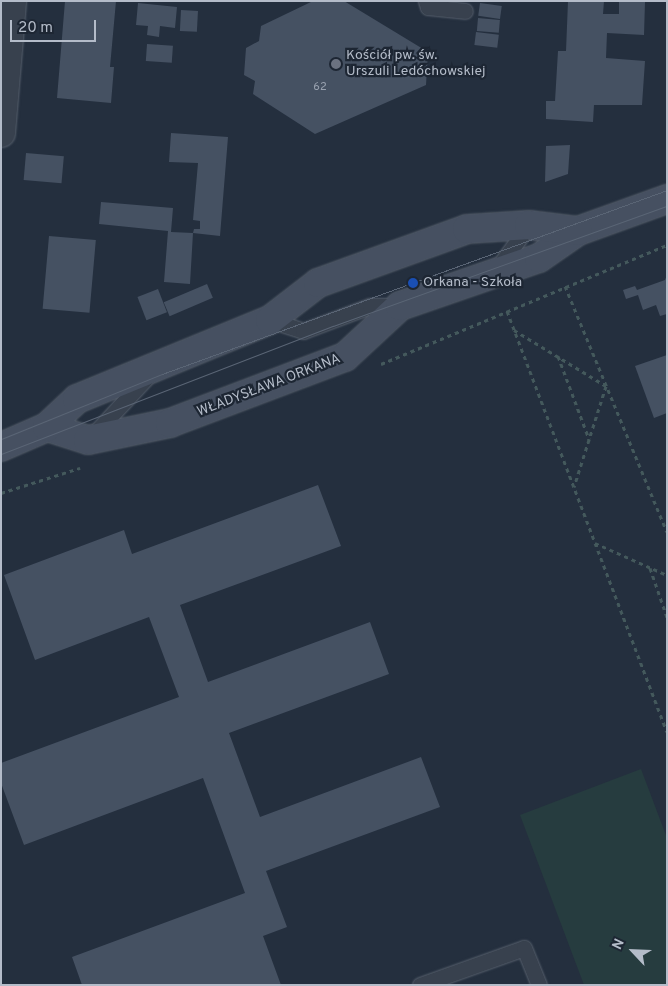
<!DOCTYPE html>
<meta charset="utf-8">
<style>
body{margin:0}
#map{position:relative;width:668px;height:986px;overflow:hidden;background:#242f3e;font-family:Overpass,sans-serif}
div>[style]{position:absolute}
.green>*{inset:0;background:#263c3f}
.building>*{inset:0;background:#455162;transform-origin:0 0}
.path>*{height:3px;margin-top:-1.5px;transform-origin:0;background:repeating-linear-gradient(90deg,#44595c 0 4px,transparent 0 8px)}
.roads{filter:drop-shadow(0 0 1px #565f6c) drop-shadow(0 0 1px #565f6c)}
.lane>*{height:15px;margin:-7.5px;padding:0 7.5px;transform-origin:7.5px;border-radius:7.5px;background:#38414e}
.street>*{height:28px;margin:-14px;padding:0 14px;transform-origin:14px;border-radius:14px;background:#38414e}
.secondary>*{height:28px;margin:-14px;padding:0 14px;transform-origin:14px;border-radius:14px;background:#465061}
.tram>*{height:1px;margin:-0.5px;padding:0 0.5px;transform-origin:0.5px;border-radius:0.5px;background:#5a6575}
.dots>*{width:14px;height:14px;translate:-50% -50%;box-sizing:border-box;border:2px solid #1d2633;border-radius:50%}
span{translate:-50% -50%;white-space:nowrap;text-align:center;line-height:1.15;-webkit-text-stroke:4.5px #1d2633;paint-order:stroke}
.number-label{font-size:11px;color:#98a1af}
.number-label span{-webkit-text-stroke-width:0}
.poi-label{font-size:14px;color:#b4bcc9}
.left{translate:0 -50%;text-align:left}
.street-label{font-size:14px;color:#b4bcc9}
.frame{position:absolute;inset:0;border:2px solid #b4bcc9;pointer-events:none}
.north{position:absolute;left:608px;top:926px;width:50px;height:50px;-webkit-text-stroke:4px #1d2633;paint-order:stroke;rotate:295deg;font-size:14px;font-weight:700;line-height:20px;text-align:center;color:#b4bcc9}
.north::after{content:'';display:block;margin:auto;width:18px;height:22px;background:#b4bcc9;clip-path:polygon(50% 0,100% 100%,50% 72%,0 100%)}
.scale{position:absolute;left:10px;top:20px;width:86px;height:22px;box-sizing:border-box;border:2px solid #b4bcc9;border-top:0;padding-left:6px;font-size:15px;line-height:18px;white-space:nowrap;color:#b4bcc9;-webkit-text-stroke:4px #1d2633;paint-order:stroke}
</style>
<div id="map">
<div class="green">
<div style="clip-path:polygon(641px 769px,667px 838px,667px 985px,584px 985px,520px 815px)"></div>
</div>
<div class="building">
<div style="clip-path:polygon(65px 1px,116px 1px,110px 67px,114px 67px,111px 103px,57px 98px)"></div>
<div style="clip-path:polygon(313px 1px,344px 1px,428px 52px,426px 85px,315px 134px,253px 94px,255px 81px,244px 75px,246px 48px,259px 41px,261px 26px)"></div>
<div style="clip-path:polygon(568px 1px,604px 1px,603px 14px,619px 14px,619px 1px,645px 2px,644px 35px,607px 33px,606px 58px,645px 61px,642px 105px,594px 105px,593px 122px,546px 119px,546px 101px,555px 101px,558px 51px,566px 51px)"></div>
<div style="clip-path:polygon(138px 3px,177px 7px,175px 28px,160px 26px,159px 37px,147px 35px,148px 26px,136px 25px)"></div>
<div style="left:480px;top:3px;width:22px;height:13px;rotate:8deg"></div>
<div style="left:181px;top:10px;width:17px;height:21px;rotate:3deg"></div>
<div style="left:478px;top:18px;width:22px;height:13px;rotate:5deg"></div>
<div style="left:476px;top:32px;width:23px;height:13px;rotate:7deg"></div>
<div style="left:147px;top:44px;width:26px;height:17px;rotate:4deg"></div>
<div style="clip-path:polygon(171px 133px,228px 137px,220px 236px,193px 233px,194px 229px,200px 229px,200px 221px,193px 220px,198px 163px,169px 162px)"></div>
<div style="clip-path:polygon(570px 145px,568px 174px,545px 182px,546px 146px)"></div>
<div style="left:26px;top:153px;width:38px;height:27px;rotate:5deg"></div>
<div style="clip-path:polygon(101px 202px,173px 208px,171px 232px,193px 233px,190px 284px,164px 282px,168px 231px,99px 224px)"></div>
<div style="left:49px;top:236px;width:47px;height:73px;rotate:5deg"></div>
<div style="clip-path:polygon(667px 275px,667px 314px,660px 316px,656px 305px,643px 310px,638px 295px,626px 299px,623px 290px,635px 286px,637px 290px,665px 280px)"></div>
<div style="left:207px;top:284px;width:15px;height:47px;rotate:67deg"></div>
<div style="left:158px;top:289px;width:25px;height:22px;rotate:69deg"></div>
<div style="clip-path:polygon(667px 355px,667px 413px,654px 418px,635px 366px)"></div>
<div style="clip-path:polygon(318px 485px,341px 546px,180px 605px,208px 682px,370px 622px,389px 674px,229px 733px,260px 817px,421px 757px,440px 807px,266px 871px,287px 927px,263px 936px,281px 985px,82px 985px,72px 957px,245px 893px,203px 778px,24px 845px,1px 783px,1px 763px,179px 697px,149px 617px,35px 660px,4px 575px,124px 530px,132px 554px)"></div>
</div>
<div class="path">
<div style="left:565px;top:286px;width:266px;rotate:67.5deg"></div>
<div style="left:507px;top:311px;width:450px;rotate:69.2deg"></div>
<div style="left:514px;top:330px;width:108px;rotate:31.3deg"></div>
<div style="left:606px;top:386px;width:106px;rotate:107.6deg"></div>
<div style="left:558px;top:356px;width:89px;rotate:69.5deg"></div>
<div style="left:381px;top:364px;width:310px;rotate:-22.6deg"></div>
<div style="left:1px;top:493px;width:83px;rotate:-17.6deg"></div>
<div style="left:595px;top:543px;width:79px;rotate:24deg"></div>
<div style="left:650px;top:568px;width:52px;rotate:70.9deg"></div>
</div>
<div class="roads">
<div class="lane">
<div style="left:426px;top:1px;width:6px;rotate:72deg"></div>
<div style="left:428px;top:7px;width:37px;rotate:6deg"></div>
<div style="left:496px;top:270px;width:56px;rotate:-53.7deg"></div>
<div style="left:270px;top:320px;width:35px;rotate:18deg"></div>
<div style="left:303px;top:331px;width:72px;rotate:-20.5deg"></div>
<div style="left:370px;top:306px;width:30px"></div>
<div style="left:91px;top:437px;width:85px;rotate:-46.9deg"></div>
<div style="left:420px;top:985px;width:110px;rotate:-19.6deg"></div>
<div style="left:524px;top:948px;width:40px;rotate:68deg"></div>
</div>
<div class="street">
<div style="left:1px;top:133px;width:132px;rotate:-85.2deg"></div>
</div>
<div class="secondary">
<div style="left:47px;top:427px;width:43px;rotate:17.6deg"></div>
<div style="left:88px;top:440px;width:84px;rotate:-11.7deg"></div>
<div style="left:170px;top:423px;width:187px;rotate:-20.7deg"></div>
<div style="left:345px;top:357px;width:75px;rotate:-42.8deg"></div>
<div style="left:400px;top:306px;width:147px;rotate:-19.1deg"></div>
<div style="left:539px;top:258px;width:47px;rotate:-34.7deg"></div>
<div style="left:578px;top:231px;width:95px;rotate:-19.8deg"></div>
<div style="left:1px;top:447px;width:50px;rotate:-23.5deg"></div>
<div style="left:47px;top:427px;width:41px;rotate:-43deg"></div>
<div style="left:77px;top:399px;width:209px;rotate:-22.3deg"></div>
<div style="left:270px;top:320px;width:61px;rotate:-37.6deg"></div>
<div style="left:318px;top:283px;width:158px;rotate:-19.9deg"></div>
<div style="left:467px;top:229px;width:62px;rotate:-3.7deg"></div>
<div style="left:529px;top:225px;width:49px;rotate:7deg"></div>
</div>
</div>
<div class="tram">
<div style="left:1px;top:439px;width:174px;rotate:-22deg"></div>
<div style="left:162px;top:374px;width:537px;rotate:-20.02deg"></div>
<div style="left:1px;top:454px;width:356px;rotate:-21.1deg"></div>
<div style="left:333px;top:326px;width:355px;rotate:-19.8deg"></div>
</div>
<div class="dots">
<div style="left:336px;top:64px;background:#6b7280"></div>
<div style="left:413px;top:283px;background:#1a4fb4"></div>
</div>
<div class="number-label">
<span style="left:320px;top:87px">62</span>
</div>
<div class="poi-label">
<span class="left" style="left:346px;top:64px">Kościół pw. św.<br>Urszuli Ledóchowskiej</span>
<span class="left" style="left:423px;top:283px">Orkana - Szkoła</span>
</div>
<div class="street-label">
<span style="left:269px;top:386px;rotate:-21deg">WŁADYSŁAWA ORKANA</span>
</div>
<div class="frame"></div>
<div class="north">N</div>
<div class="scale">20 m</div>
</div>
